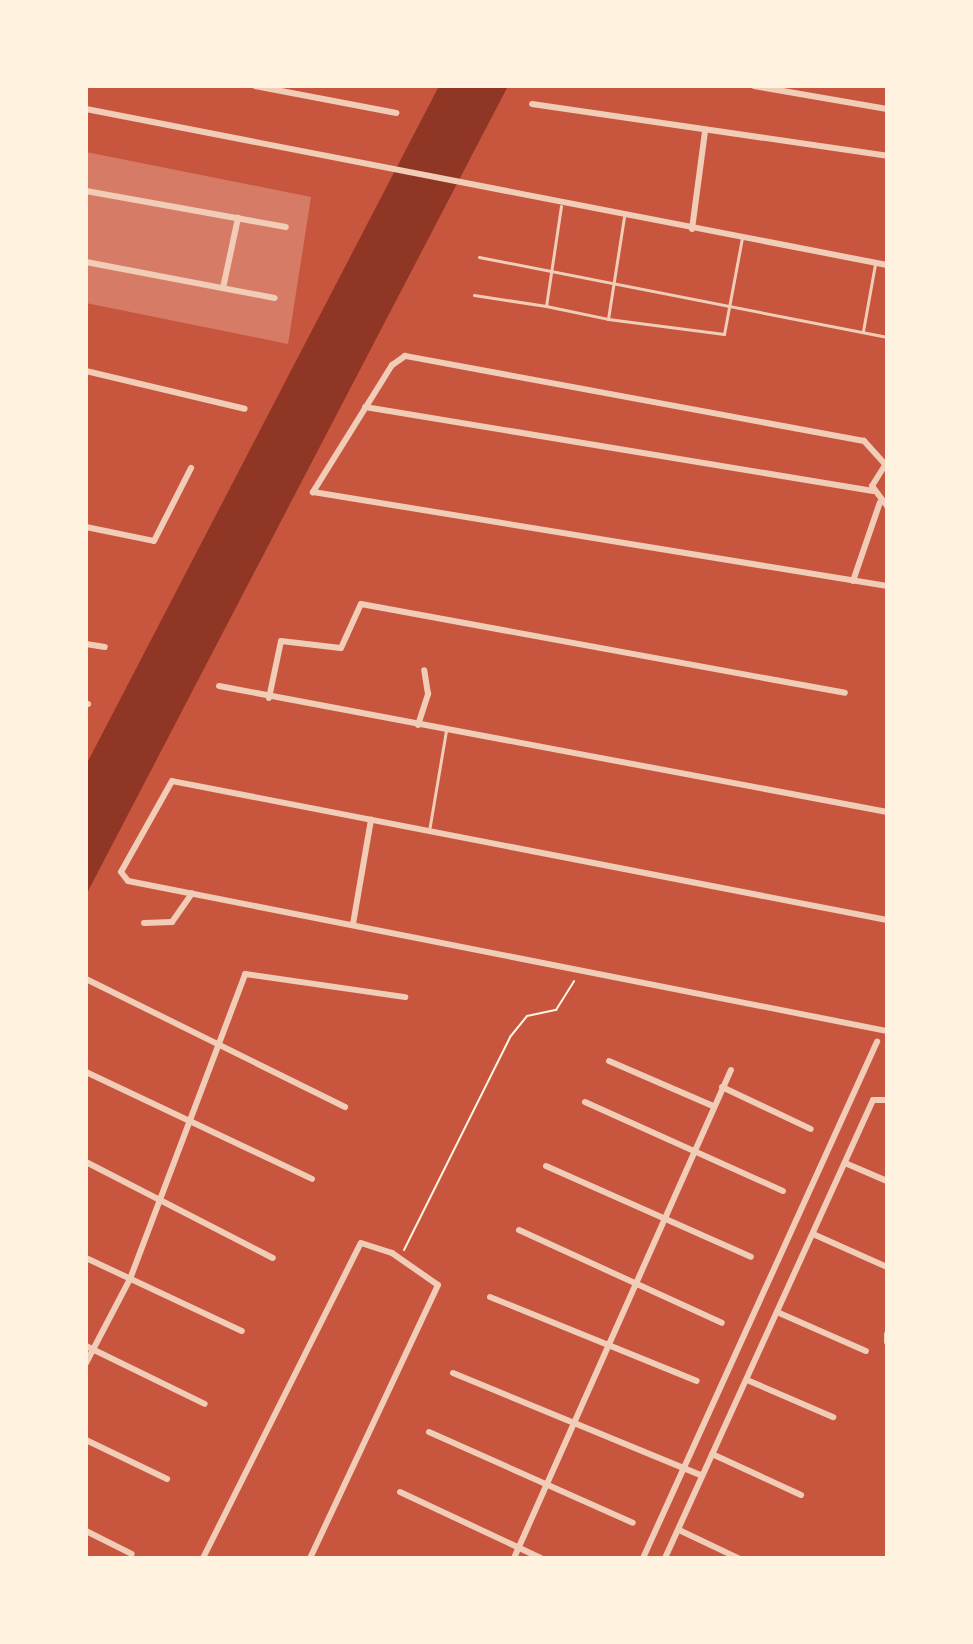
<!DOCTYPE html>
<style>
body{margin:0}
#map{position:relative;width:973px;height:1644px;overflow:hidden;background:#c8553d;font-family:"Playfair Display",serif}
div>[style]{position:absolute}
.water>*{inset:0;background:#8f3625}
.building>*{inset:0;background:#d67c66}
.path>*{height:2px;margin:-1px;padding:0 1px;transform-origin:1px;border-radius:1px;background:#fff3e0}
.service>*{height:3px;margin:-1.5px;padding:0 1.5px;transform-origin:1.5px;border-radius:1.5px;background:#f1ccb7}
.minor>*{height:6px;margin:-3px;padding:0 3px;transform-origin:3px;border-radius:3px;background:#f1ccb7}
span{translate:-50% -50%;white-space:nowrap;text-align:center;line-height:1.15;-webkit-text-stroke:8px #fff3e0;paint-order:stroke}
.frame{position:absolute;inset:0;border:88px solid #fff3e0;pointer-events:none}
</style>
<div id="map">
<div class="water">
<div style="clip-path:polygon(439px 86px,508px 86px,86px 895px,86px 765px)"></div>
</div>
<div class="building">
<div style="clip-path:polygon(86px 152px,311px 197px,288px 344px,86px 303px)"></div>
</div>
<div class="path">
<div style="left:404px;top:1250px;width:238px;rotate:-63.5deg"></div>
<div style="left:510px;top:1037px;width:27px;rotate:-51deg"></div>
<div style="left:527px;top:1016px;width:30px;rotate:-12deg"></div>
<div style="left:556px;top:1010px;width:34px;rotate:-58deg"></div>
</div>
<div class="service">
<div style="left:561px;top:206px;width:101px;rotate:98.5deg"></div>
<div style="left:546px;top:306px;width:63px;rotate:11.8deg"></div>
<div style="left:608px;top:319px;width:117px;rotate:7.4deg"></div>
<div style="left:724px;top:334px;width:98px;rotate:-79.4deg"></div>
<div style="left:479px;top:257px;width:416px;rotate:11.1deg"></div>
<div style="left:474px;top:295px;width:73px;rotate:8.7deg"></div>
<div style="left:608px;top:319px;width:103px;rotate:-81.1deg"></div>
<div style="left:863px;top:331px;width:68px;rotate:-79.8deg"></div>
<div style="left:429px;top:831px;width:101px;rotate:-80.4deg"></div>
</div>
<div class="minor">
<div style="left:255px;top:86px;width:144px;rotate:10.8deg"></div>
<div style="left:754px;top:86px;width:135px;rotate:9.8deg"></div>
<div style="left:532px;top:104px;width:359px;rotate:8.3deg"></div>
<div style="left:86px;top:109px;width:816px;rotate:11.02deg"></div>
<div style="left:86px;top:191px;width:203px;rotate:10.2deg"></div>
<div style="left:692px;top:229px;width:99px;rotate:-82.4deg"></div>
<div style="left:86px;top:262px;width:192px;rotate:10.8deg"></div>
<div style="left:223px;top:288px;width:72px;rotate:-77.9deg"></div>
<div style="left:86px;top:371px;width:163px;rotate:13.4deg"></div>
<div style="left:365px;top:407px;width:515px;rotate:9.39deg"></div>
<div style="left:887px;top:462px;width:28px;rotate:122deg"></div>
<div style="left:872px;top:486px;width:25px;rotate:53deg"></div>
<div style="left:884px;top:463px;width:30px;rotate:-132deg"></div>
<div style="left:864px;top:441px;width:467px;rotate:-169.5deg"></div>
<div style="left:405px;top:356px;width:16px;rotate:145deg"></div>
<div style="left:392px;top:365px;width:150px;rotate:121.9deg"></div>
<div style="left:313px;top:492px;width:582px;rotate:9.3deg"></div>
<div style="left:86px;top:527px;width:69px;rotate:11.6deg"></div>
<div style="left:154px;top:541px;width:82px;rotate:-63.1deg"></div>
<div style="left:853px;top:581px;width:83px;rotate:-71.1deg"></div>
<div style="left:86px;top:644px;width:19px;rotate:9deg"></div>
<div style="left:219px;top:686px;width:680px;rotate:10.68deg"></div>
<div style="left:269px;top:698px;width:58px;rotate:-78.1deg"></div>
<div style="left:281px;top:641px;width:60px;rotate:6.7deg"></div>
<div style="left:341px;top:648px;width:48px;rotate:-65.6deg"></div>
<div style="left:361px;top:604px;width:492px;rotate:10.4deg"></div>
<div style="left:86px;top:704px;width:2px"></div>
<div style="left:418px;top:725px;width:33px;rotate:-72deg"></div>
<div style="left:428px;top:694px;width:24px;rotate:-99deg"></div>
<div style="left:887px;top:920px;width:728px;rotate:-169deg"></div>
<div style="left:172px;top:781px;width:104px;rotate:119.3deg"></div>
<div style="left:121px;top:872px;width:11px;rotate:52deg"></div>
<div style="left:128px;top:881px;width:774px;rotate:11.18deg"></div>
<div style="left:144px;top:923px;width:28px;rotate:-2deg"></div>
<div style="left:172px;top:922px;width:35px;rotate:-55deg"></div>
<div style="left:353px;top:924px;width:106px;rotate:-80.2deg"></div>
<div style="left:86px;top:979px;width:289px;rotate:26.3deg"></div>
<div style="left:609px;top:1061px;width:113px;rotate:23.4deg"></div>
<div style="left:86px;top:1072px;width:250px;rotate:25.3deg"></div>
<div style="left:722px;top:1087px;width:98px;rotate:25.3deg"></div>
<div style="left:585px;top:1102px;width:217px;rotate:24.2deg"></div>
<div style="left:86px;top:1162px;width:210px;rotate:27.2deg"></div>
<div style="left:845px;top:1163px;width:46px;rotate:23.2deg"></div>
<div style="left:546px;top:1166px;width:224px;rotate:23.9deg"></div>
<div style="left:519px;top:1230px;width:223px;rotate:24.6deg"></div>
<div style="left:813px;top:1234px;width:81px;rotate:24deg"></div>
<div style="left:86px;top:1258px;width:172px;rotate:25.1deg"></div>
<div style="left:490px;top:1297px;width:223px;rotate:22.1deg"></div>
<div style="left:777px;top:1312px;width:97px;rotate:23.7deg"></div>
<div style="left:887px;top:1334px;width:8px;rotate:90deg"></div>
<div style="left:86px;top:1346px;width:132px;rotate:26deg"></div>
<div style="left:86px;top:1363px;width:95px;rotate:-62.4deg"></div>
<div style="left:130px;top:1279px;width:326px;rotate:-69.3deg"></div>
<div style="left:245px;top:974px;width:162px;rotate:8.2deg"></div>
<div style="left:453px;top:1373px;width:268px;rotate:22.4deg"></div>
<div style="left:747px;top:1380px;width:94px;rotate:23.3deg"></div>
<div style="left:429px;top:1432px;width:223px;rotate:24deg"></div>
<div style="left:86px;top:1440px;width:90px;rotate:25.7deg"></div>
<div style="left:712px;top:1454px;width:98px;rotate:24.7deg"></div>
<div style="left:400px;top:1492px;width:156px;rotate:25.1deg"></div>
<div style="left:679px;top:1530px;width:65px;rotate:25.4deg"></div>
<div style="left:86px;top:1531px;width:51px;rotate:26.6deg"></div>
<div style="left:203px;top:1558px;width:352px;rotate:-63.4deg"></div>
<div style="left:361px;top:1243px;width:33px;rotate:18deg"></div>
<div style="left:392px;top:1253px;width:56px;rotate:34.8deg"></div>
<div style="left:438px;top:1285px;width:302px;rotate:115.1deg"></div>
<div style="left:514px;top:1558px;width:534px;rotate:-66.03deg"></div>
<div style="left:643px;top:1558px;width:567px;rotate:-65.61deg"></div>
<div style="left:665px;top:1558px;width:503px;rotate:-65.57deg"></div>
<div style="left:873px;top:1100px;width:14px"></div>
</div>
<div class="frame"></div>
</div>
